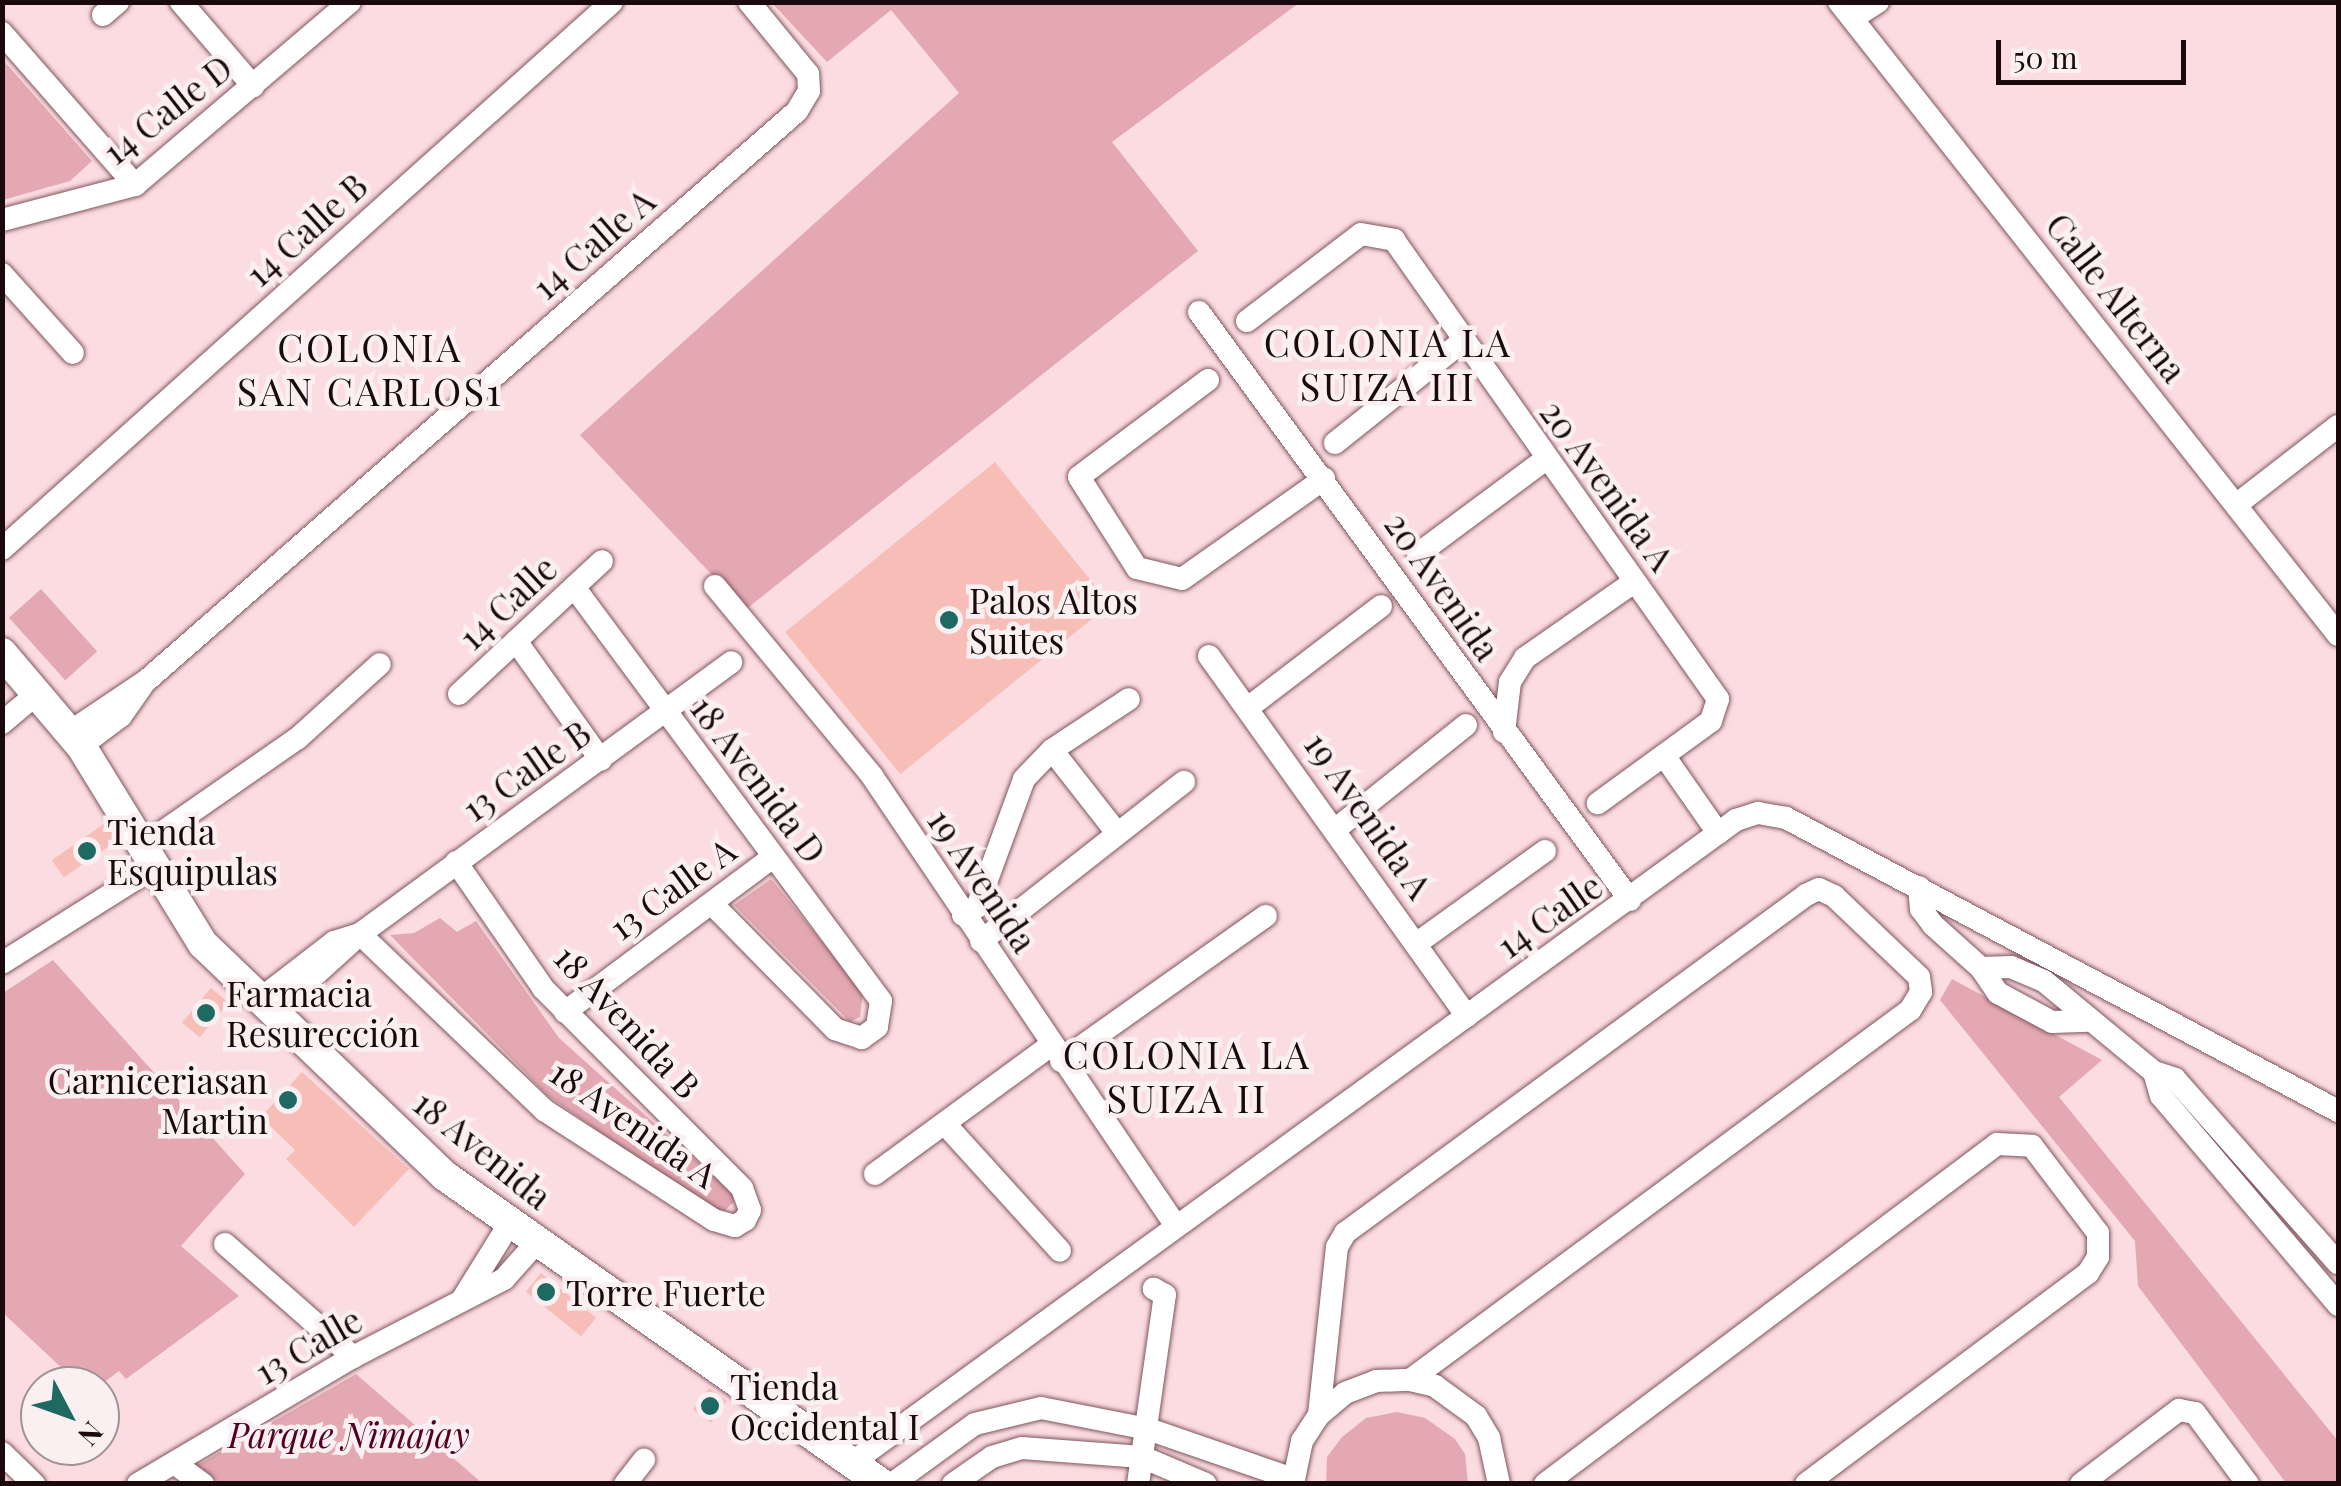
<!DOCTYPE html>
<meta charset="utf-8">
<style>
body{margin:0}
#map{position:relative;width:2341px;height:1486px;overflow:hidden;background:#fbdce1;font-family:"Playfair Display",serif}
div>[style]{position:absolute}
.green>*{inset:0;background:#e3a8b2;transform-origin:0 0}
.building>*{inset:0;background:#f7beb7;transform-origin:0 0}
.roads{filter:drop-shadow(0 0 2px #80555d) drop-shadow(0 0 2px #80555d)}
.street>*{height:22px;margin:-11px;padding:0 11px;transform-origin:11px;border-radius:11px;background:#fff}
.secondary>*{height:30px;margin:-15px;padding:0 15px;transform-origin:15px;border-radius:15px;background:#fff}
.dots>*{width:28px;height:28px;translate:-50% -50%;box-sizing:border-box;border:5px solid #faeff1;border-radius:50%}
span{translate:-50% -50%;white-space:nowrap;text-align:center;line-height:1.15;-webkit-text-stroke:9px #faeff1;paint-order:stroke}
.street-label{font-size:35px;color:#1a0a0d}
.poi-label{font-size:35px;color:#1a0a0d}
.left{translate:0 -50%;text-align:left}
.right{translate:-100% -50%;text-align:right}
.park-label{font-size:35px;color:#520020;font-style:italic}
.neighbourhood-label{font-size:38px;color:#1a0a0d;letter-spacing:2.5px}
.frame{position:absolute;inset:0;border:5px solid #1a0a0d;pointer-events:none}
.north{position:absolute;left:20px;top:1366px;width:100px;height:100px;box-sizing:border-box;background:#faeff1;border:2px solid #a09396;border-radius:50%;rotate:131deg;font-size:28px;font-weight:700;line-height:40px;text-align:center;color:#1a0a0d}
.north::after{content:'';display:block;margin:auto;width:35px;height:45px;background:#1f6963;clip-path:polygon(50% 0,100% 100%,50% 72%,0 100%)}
.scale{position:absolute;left:1996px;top:40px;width:190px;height:45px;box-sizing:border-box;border:5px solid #1a0a0d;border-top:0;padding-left:12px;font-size:30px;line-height:35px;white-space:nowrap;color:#1a0a0d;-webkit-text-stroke:8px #faeff1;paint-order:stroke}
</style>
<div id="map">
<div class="green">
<div style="clip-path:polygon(772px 3px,1299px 3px,1112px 142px,1198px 251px,745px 610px,580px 435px,959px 93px,891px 10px,827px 62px)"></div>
<div style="clip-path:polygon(3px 60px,92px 161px,70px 181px,3px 200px)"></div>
<div style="left:41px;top:589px;width:84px;height:43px;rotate:48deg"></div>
<div style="clip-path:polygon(771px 879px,863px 992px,860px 1017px,850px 1022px,734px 905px)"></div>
<div style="clip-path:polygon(440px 918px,457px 932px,476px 921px,559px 1038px,738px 1198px,720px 1215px,548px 1096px,390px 935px,414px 933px)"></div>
<div style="clip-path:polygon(53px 960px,245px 1174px,181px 1246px,239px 1296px,126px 1379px,119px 1371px,99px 1386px,81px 1386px,3px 1313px,3px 993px)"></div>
<div style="clip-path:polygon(1952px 979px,2102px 1060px,2059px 1097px,2338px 1441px,2338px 1483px,2286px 1483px,2138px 1286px,2135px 1241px,1940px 1000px)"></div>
<div style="clip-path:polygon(356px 1374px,482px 1483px,220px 1483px,196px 1466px)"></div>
<div style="clip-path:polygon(1397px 1412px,1425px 1418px,1455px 1439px,1465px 1454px,1468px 1483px,1326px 1483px,1327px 1457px,1342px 1437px,1366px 1418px)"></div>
</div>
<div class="building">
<div style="left:995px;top:462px;width:183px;height:270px;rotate:51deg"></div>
<div style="left:105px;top:823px;width:21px;height:65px;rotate:55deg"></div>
<div style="left:211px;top:988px;width:23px;height:45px;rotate:40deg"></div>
<div style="clip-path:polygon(302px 1072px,409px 1169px,354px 1227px,286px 1159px,295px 1150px,261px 1117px)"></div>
<div style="left:541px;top:1273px;width:71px;height:24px;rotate:39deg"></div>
<div style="left:709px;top:1388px;width:22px;height:27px;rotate:36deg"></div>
</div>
<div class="roads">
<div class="street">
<div style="left:181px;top:2px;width:111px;rotate:49.4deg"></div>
<div style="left:1839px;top:2px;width:806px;rotate:51.75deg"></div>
<div style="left:103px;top:15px;width:20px;rotate:-41deg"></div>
<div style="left:1853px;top:18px;width:30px;rotate:-33deg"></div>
<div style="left:2px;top:33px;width:202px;rotate:48.8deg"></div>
<div style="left:2px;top:220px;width:138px;rotate:-14.7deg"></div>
<div style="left:135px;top:185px;width:282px;rotate:-40.4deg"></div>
<div style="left:2px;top:274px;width:106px;rotate:48.1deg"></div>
<div style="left:1199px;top:312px;width:729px;rotate:53.76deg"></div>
<div style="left:1247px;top:321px;width:143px;rotate:-37.3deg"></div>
<div style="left:1361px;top:234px;width:34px;rotate:10deg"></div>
<div style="left:1394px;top:240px;width:562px;rotate:54.78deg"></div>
<div style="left:1718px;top:699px;width:23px;rotate:108deg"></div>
<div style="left:1711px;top:721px;width:140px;rotate:144deg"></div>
<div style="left:1208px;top:380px;width:161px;rotate:143.1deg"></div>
<div style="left:1079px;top:477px;width:108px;rotate:57.5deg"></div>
<div style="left:1137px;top:568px;width:46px;rotate:13.7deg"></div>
<div style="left:1182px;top:579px;width:174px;rotate:-35.2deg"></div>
<div style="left:1335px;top:443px;width:164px;rotate:-38.6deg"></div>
<div style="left:2236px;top:505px;width:129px;rotate:-37.8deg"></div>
<div style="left:2px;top:549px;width:819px;rotate:-41.88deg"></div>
<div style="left:1418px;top:554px;width:159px;rotate:-36.6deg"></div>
<div style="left:715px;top:586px;width:246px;rotate:50.4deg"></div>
<div style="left:872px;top:776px;width:543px;rotate:55.96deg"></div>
<div style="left:574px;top:587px;width:515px;rotate:53.44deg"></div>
<div style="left:881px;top:1001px;width:26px;rotate:99deg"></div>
<div style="left:877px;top:1027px;width:19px;rotate:144deg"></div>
<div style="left:862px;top:1038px;width:28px;rotate:-162deg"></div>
<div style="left:835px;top:1029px;width:175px;rotate:-134.5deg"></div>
<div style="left:516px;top:641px;width:146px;rotate:54.5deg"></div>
<div style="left:1209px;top:656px;width:443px;rotate:54.4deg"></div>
<div style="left:459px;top:694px;width:195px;rotate:-42.9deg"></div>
<div style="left:1249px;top:707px;width:166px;rotate:-37.4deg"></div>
<div style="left:2px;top:723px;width:48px;rotate:-40deg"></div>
<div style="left:70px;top:732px;width:92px;rotate:-33.9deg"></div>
<div style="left:146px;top:681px;width:865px;rotate:-41.2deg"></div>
<div style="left:797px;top:111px;width:23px;rotate:-59deg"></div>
<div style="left:809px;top:91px;width:17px;rotate:-93deg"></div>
<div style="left:808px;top:74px;width:93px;rotate:-129.3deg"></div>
<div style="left:1504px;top:732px;width:50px;rotate:-83.2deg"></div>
<div style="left:1510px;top:682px;width:28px;rotate:-58deg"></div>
<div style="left:1525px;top:658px;width:133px;rotate:-34.9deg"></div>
<div style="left:81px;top:746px;width:50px;rotate:-36.9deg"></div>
<div style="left:121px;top:716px;width:37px;rotate:-55deg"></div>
<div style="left:1052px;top:750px;width:105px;rotate:51.9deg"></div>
<div style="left:1665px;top:757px;width:93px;rotate:55.1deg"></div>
<div style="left:1337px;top:828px;width:165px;rotate:-38.6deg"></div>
<div style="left:141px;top:847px;width:191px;rotate:-34.8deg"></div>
<div style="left:298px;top:738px;width:110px;rotate:-42.1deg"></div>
<div style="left:1919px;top:887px;width:22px;rotate:85deg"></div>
<div style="left:1921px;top:909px;width:20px;rotate:53deg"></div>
<div style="left:1933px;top:925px;width:64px;rotate:41.9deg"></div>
<div style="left:1981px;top:968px;width:30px;rotate:56deg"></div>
<div style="left:1998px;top:993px;width:61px;rotate:28.2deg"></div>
<div style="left:2052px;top:1022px;width:36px;rotate:-2deg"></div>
<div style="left:963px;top:915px;width:16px;rotate:-30deg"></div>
<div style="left:977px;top:907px;width:136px;rotate:-69.8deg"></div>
<div style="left:1024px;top:779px;width:40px;rotate:-46deg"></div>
<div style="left:1052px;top:750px;width:92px;rotate:-33.5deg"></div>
<div style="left:360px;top:934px;width:255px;rotate:43.7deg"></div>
<div style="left:544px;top:1110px;width:202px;rotate:32.9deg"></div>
<div style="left:714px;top:1220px;width:22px;rotate:16deg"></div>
<div style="left:735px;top:1226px;width:12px;rotate:-31deg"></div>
<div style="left:745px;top:1220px;width:11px;rotate:-63deg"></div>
<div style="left:750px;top:1210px;width:23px;rotate:-110deg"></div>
<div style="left:742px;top:1188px;width:282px;rotate:-134.9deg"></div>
<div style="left:543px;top:988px;width:153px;rotate:-124.6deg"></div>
<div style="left:981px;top:941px;width:258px;rotate:-38.1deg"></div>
<div style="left:1416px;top:944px;width:159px;rotate:-35.8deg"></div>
<div style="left:2px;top:963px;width:178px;rotate:-32.2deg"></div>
<div style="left:1981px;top:968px;width:30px;rotate:-2deg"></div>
<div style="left:2011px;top:967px;width:36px;rotate:23deg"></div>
<div style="left:2044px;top:981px;width:143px;rotate:39.6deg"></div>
<div style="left:2154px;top:1072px;width:22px;rotate:18deg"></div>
<div style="left:2175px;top:1079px;width:246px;rotate:48.5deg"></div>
<div style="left:259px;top:1000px;width:95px;rotate:-37.7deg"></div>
<div style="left:334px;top:942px;width:27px;rotate:-17deg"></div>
<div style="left:274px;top:1012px;width:116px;rotate:-42.2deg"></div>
<div style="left:360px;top:934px;width:460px;rotate:-36.2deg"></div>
<div style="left:565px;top:1012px;width:259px;rotate:-36.7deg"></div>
<div style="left:1061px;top:1061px;width:251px;rotate:-35.3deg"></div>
<div style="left:2154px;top:1072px;width:25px;rotate:74deg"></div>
<div style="left:2161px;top:1096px;width:274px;rotate:49.7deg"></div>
<div style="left:945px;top:1124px;width:171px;rotate:47.8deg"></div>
<div style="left:875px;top:1174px;width:218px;rotate:-36.2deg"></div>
<div style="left:225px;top:1244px;width:171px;rotate:41.4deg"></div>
<div style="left:462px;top:1300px;width:91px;rotate:-58.1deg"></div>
<div style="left:1319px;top:1415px;width:169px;rotate:-83.9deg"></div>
<div style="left:1337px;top:1247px;width:16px;rotate:-60deg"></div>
<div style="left:1345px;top:1233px;width:572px;rotate:-36.25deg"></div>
<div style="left:1806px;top:895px;width:14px;rotate:-25deg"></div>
<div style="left:1819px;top:889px;width:17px;rotate:25deg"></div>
<div style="left:1834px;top:896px;width:117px;rotate:43.6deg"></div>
<div style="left:1919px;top:977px;width:15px;rotate:82deg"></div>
<div style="left:1921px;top:992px;width:21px;rotate:121deg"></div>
<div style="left:1910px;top:1010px;width:622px;rotate:143.5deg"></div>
<div style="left:2px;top:1453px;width:45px;rotate:44.1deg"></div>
<div style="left:853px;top:1462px;width:1092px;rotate:-36.02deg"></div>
<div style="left:1736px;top:820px;width:23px;rotate:-18deg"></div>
<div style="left:1758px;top:813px;width:28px;rotate:10deg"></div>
<div style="left:1786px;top:818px;width:625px;rotate:27.96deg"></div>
<div style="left:174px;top:1463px;width:36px;rotate:36deg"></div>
<div style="left:138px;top:1484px;width:250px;rotate:-30.6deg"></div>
<div style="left:353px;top:1357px;width:170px;rotate:-27.3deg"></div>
<div style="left:504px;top:1279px;width:50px;rotate:-48.3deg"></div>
<div style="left:625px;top:1484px;width:31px;rotate:-52deg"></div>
<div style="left:892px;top:1484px;width:102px;rotate:-35.9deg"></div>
<div style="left:975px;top:1424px;width:68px;rotate:-13.6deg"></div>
<div style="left:1041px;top:1408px;width:109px;rotate:11.1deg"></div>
<div style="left:1148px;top:1429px;width:153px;rotate:19deg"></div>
<div style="left:953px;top:1484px;width:47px;rotate:-34.7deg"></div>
<div style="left:992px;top:1457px;width:31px;rotate:-17deg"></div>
<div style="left:1022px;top:1448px;width:120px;rotate:4.3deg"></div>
<div style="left:1142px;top:1457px;width:69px;rotate:22.9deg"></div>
<div style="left:1138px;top:1484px;width:191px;rotate:-81.9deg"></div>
<div style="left:1165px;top:1295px;width:13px;rotate:-151deg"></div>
<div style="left:1293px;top:1484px;width:44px;rotate:-78.2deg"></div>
<div style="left:1302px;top:1441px;width:31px;rotate:-57deg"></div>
<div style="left:1319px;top:1415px;width:34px;rotate:-40deg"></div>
<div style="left:1345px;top:1393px;width:33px;rotate:-21deg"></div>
<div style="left:1376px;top:1381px;width:34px;rotate:-2deg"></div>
<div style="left:1410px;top:1380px;width:26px;rotate:13deg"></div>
<div style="left:1435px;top:1386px;width:51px;rotate:36.2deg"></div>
<div style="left:1476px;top:1416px;width:26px;rotate:59deg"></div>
<div style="left:1489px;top:1438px;width:47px;rotate:77.7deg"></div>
<div style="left:1545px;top:1484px;width:566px;rotate:-36.95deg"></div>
<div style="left:1997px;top:1144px;width:35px;rotate:3deg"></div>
<div style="left:2032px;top:1146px;width:109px;rotate:52.8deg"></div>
<div style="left:2098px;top:1233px;width:24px;rotate:90deg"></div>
<div style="left:2098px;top:1257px;width:19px;rotate:122deg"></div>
<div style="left:2088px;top:1273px;width:352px;rotate:143.2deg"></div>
<div style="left:2081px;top:1484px;width:123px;rotate:-37.1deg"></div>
<div style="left:2179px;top:1410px;width:16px;rotate:11deg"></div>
<div style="left:2195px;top:1413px;width:89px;rotate:53.3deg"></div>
</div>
<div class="secondary">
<div style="left:2px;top:653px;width:122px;rotate:49.7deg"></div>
<div style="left:81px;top:746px;width:233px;rotate:58.4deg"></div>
<div style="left:203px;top:944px;width:335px;rotate:43.8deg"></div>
<div style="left:445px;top:1176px;width:535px;rotate:35.18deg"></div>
</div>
</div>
<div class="dots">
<div style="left:949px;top:620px;background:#1f6963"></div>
<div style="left:87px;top:851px;background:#1f6963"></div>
<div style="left:206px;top:1013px;background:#1f6963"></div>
<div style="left:288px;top:1100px;background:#1f6963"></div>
<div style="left:546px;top:1292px;background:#1f6963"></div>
<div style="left:710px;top:1406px;background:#1f6963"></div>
</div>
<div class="street-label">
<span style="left:167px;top:109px;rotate:-38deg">14 Calle D</span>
<span style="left:306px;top:229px;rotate:-42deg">14 Calle B</span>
<span style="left:593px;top:243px;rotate:-41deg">14 Calle A</span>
<span style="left:2117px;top:297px;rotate:52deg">Calle Alterna</span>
<span style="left:1608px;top:485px;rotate:54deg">20 Avenida A</span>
<span style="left:1443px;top:586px;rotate:55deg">20 Avenida</span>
<span style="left:507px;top:602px;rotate:-43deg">14 Calle</span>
<span style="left:526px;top:770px;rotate:-35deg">13 Calle B</span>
<span style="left:759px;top:779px;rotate:53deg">18 Avenida D</span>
<span style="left:1369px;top:815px;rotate:55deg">19 Avenida A</span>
<span style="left:983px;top:880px;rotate:56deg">19 Avenida</span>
<span style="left:672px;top:888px;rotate:-36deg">13 Calle A</span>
<span style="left:1549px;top:915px;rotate:-35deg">14 Calle</span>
<span style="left:628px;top:1021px;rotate:47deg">18 Avenida B</span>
<span style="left:634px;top:1123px;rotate:35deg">18 Avenida A</span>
<span style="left:483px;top:1149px;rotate:39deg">18 Avenida</span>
<span style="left:308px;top:1345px;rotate:-30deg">13 Calle</span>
</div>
<div class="poi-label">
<span class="left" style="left:969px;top:620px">Palos Altos<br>Suites</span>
<span class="left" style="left:107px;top:851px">Tienda<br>Esquipulas</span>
<span class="left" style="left:226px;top:1013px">Farmacia<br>Resurección</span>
<span class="right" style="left:268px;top:1100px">Carniceriasan<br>Martin</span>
<span class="left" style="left:566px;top:1292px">Torre Fuerte</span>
<span class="left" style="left:730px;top:1406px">Tienda<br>Occidental I</span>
</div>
<div class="park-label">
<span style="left:349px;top:1434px">Parque Nimajay</span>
</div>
<div class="neighbourhood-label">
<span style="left:1388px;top:364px">COLONIA LA<br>SUIZA III</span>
<span style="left:370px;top:369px">COLONIA<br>SAN CARLOS1</span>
<span style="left:1187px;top:1076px">COLONIA LA<br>SUIZA II</span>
</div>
<div class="frame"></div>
<div class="north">N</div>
<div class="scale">50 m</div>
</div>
